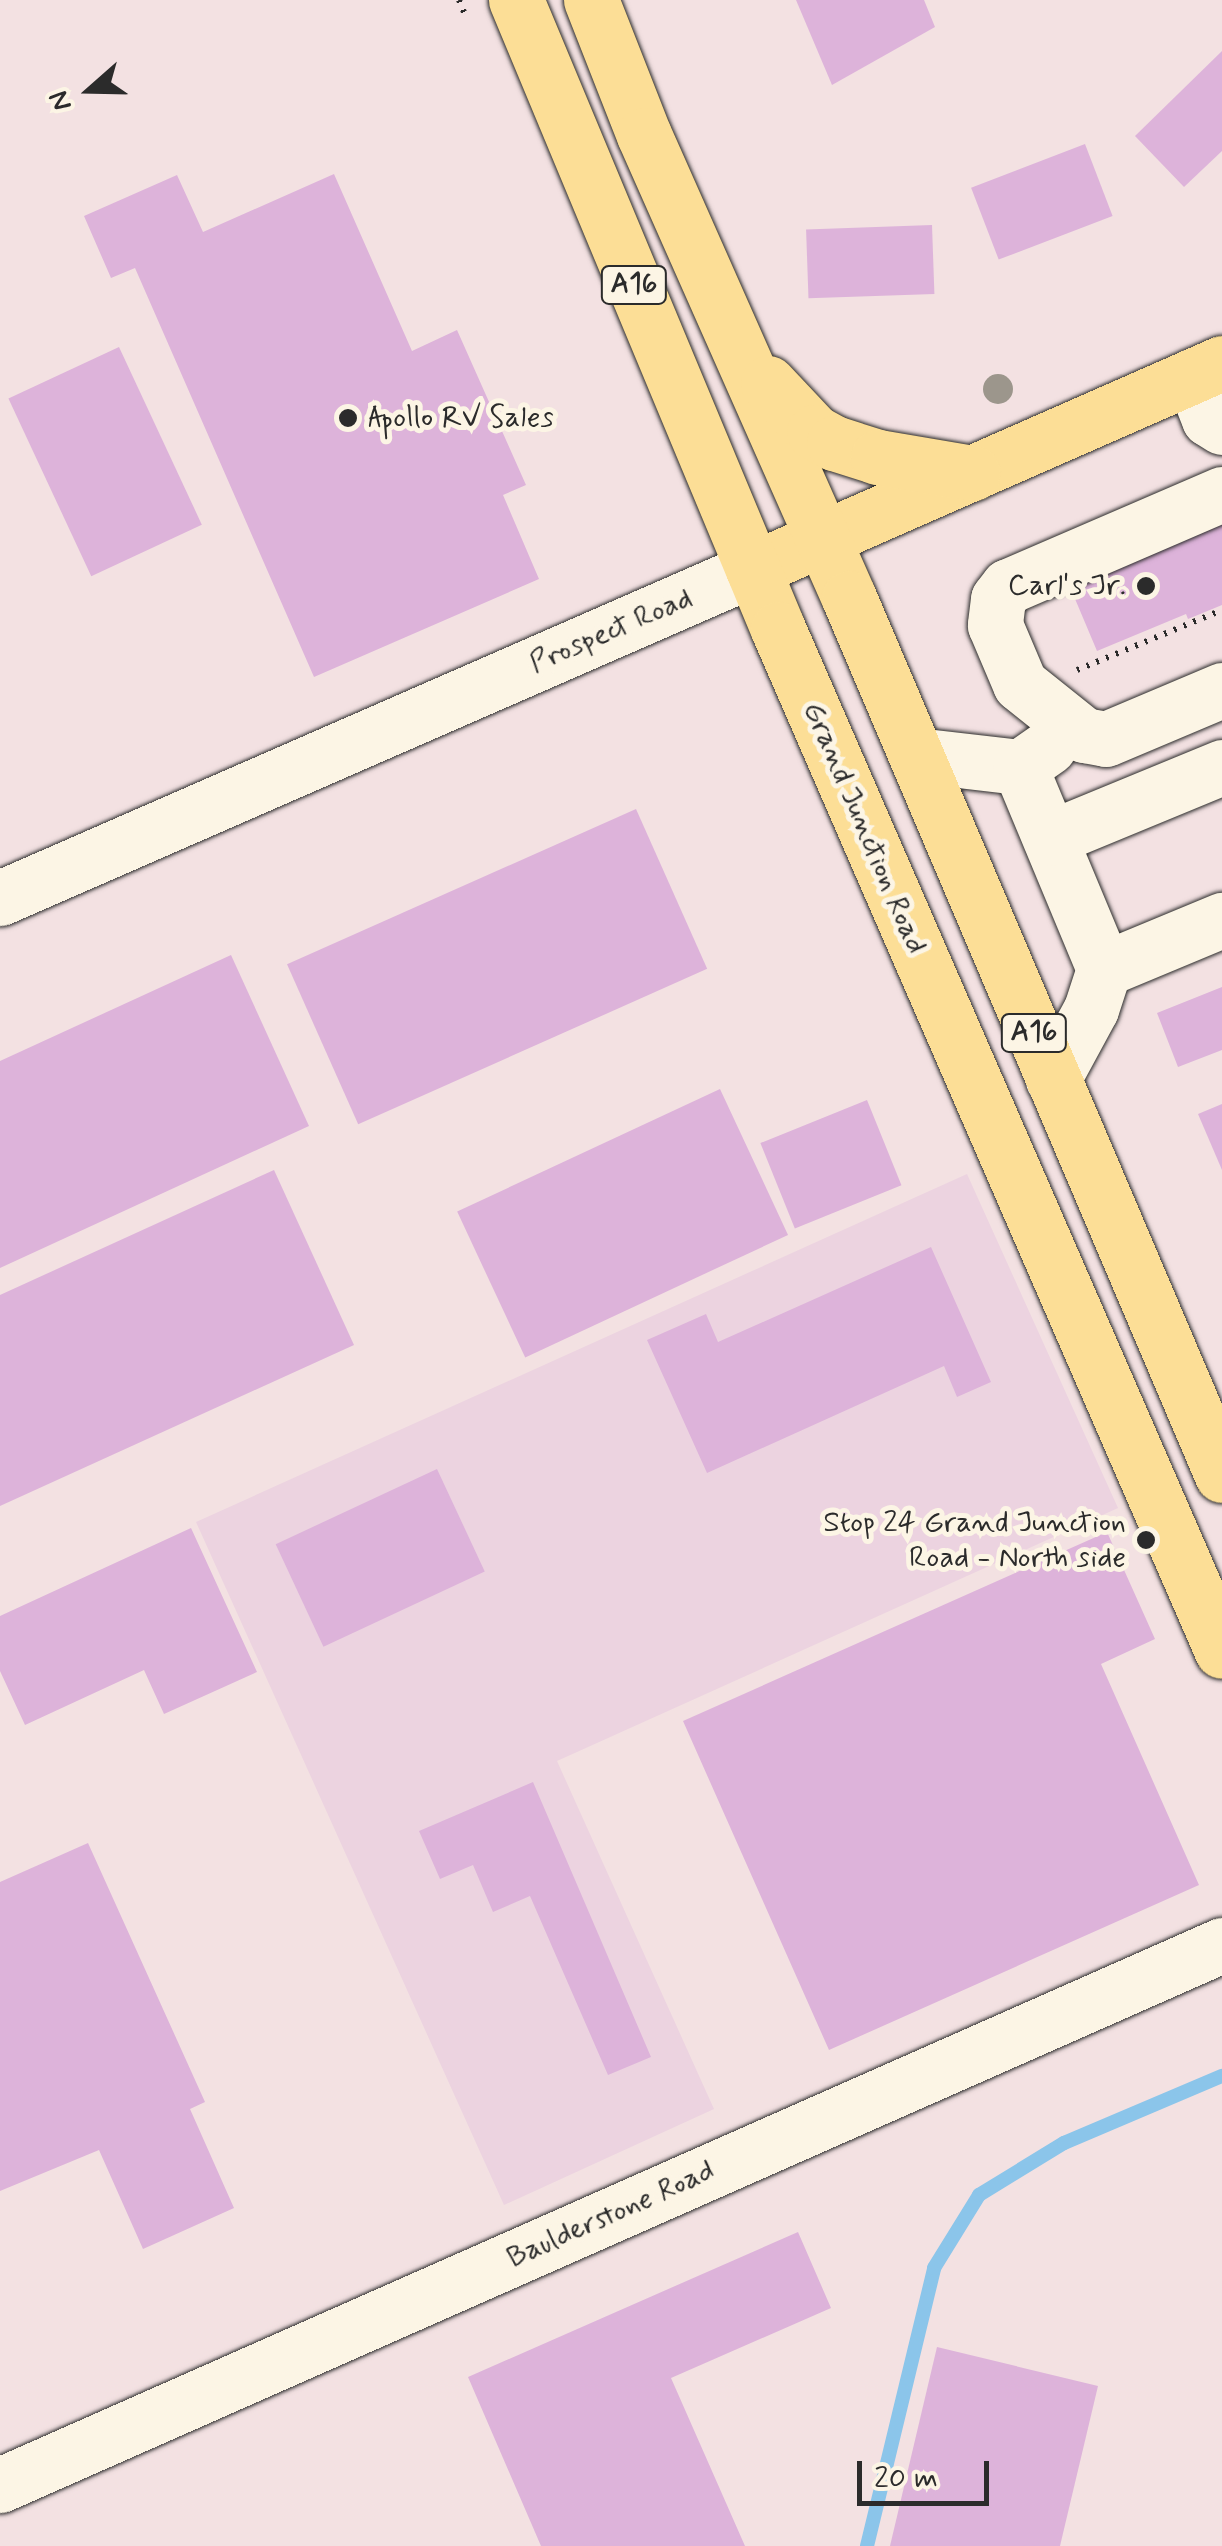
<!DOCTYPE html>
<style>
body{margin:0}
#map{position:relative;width:1222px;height:2546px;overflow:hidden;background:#f3e1e2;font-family:Mynerve,sans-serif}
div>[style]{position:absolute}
.built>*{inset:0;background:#ecd3e0}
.stream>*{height:14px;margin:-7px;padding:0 7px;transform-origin:7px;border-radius:7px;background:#8bc5ea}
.building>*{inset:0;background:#ddb3da;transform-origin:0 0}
.path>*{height:6px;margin-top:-3px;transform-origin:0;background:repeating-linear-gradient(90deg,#2b2b2b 0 2.5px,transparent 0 10.5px)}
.roads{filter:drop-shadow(0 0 2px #2b2b2b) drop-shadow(0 0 2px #2b2b2b)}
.minor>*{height:55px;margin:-27.5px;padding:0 27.5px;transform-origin:27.5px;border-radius:27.5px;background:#fcf5e5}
.major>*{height:55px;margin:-27.5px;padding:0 27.5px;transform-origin:27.5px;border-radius:27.5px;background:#fcde96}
.highway>*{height:55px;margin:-27.5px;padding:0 27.5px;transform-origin:27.5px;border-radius:27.5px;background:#fcde96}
.trees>*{width:30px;height:30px;margin:-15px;border-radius:50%;background:#9c968c}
.dots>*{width:28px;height:28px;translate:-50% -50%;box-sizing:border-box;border:5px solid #fcf5e5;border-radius:50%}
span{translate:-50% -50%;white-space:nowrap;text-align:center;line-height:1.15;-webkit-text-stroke:10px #fcf5e5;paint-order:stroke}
.shield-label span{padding:2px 8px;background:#fcf5e5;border:2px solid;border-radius:8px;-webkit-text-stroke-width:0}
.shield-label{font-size:28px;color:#2b2b2b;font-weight:700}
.poi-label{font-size:30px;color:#2b2b2b}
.left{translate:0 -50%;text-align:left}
.right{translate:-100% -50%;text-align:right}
.street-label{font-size:30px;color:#2b2b2b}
.north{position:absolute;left:40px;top:40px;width:100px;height:100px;-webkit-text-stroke:8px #fcf5e5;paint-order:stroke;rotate:250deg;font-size:28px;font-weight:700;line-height:40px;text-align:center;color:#2b2b2b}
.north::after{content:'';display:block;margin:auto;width:35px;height:45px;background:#2b2b2b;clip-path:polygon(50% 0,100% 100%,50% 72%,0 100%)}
.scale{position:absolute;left:857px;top:2461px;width:132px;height:45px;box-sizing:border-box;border:5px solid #2b2b2b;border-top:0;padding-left:12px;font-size:30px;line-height:35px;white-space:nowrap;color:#2b2b2b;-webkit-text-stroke:8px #fcf5e5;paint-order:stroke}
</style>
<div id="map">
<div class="built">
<div style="clip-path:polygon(967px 1174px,1118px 1508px,557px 1761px,714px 2109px,504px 2205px,196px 1522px)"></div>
</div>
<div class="stream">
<div style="left:867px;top:2546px;width:286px;rotate:-76.4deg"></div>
<div style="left:934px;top:2268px;width:86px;rotate:-58.3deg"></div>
<div style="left:979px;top:2195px;width:100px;rotate:-31.5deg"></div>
<div style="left:1064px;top:2143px;width:172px;rotate:-23deg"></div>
</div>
<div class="building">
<div style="clip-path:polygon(796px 0,924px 0,935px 27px,832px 85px)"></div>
<div style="clip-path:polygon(1222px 51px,1222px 151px,1184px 187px,1135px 136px)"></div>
<div style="left:1085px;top:144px;width:77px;height:122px;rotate:69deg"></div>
<div style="clip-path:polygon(334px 174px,412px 351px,457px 330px,526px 485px,503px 495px,539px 579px,314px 677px,135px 268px,111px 278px,84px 216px,177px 175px,203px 232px)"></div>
<div style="left:932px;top:225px;width:69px;height:126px;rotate:88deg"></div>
<div style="left:119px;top:347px;width:196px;height:122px;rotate:65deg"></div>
<div style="clip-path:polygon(1213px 504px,1222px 525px,1222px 605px,1188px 619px,1186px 614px,1097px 651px,1062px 568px)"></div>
<div style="left:636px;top:809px;width:175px;height:382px;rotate:66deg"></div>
<div style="clip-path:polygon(231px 955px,309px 1126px,0 1268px,0 1061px)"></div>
<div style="clip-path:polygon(1222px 987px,1222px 1050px,1178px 1067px,1157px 1013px)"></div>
<div style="left:720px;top:1089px;width:161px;height:290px;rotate:65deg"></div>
<div style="left:867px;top:1100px;width:92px;height:115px;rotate:68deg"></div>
<div style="clip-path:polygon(1222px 1104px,1222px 1170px,1198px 1114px)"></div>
<div style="clip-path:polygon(274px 1170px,354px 1345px,0 1506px,0 1295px)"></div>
<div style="clip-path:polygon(931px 1247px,991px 1382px,957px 1397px,944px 1366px,707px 1473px,647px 1340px,706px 1314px,718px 1342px)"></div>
<div style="left:437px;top:1469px;width:113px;height:178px;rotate:65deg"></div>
<div style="clip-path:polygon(191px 1528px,257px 1672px,164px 1714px,144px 1670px,25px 1725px,0 1671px,0 1616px)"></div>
<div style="clip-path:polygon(1107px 1532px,1155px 1639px,1101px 1664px,1199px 1885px,829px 2050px,683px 1721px)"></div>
<div style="clip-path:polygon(533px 1782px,651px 2057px,608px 2075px,530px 1896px,493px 1912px,473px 1865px,440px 1879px,419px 1831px)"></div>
<div style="clip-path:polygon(88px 1843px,205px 2102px,190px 2109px,234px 2208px,143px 2249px,99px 2150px,0 2191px,0 1882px)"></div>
<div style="clip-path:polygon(798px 2232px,831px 2308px,671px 2378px,745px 2546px,541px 2546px,468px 2377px)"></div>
<div style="clip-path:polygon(937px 2347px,1098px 2386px,1060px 2546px,890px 2546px)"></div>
</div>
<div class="path">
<div style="left:459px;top:0;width:18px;rotate:68deg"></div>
<div style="left:1077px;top:670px;width:157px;rotate:-22.5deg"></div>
</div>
<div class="roads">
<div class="minor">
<div style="left:1192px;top:376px;width:46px;rotate:68.4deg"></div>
<div style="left:1209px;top:419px;width:15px;rotate:32deg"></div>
<div style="left:1222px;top:494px;width:233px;rotate:156.7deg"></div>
<div style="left:1008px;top:586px;width:16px;rotate:128deg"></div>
<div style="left:998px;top:599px;width:26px;rotate:97deg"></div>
<div style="left:995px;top:625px;width:64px;rotate:67deg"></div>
<div style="left:1020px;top:684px;width:82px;rotate:38.6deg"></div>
<div style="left:1084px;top:735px;width:22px;rotate:10deg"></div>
<div style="left:1106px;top:739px;width:126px;rotate:-22.9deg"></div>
<div style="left:916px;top:755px;width:105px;rotate:6.6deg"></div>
<div style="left:1020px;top:767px;width:35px;rotate:-35deg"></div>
<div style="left:1020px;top:767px;width:219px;rotate:67.4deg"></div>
<div style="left:1104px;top:969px;width:42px;rotate:108deg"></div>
<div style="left:1091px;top:1009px;width:80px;rotate:118.5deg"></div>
<div style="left:1050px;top:838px;width:186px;rotate:-22.4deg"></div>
<div style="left:0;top:898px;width:822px;rotate:-23.6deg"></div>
<div style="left:1104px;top:969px;width:128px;rotate:-22.6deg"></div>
<div style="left:0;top:2485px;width:1336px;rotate:-23.84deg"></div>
</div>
<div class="major">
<div style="left:753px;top:569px;width:512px;rotate:-23.71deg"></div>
</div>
<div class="highway">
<div style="left:516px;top:0;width:681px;rotate:67.39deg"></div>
<div style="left:778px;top:629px;width:1114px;rotate:66.52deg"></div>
<div style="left:591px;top:0;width:145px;rotate:68.6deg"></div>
<div style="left:644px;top:135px;width:506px;rotate:66.12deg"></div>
<div style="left:849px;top:598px;width:953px;rotate:66.96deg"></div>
<div style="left:768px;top:383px;width:67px;rotate:46.8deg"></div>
<div style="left:814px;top:432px;width:23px;rotate:29deg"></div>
<div style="left:834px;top:443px;width:46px;rotate:17.7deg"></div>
<div style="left:878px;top:457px;width:96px;rotate:9.6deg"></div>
</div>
</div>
<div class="trees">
<div style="left:998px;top:389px"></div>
</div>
<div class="dots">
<div style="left:348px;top:418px;background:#2b2b2b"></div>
<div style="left:1146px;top:586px;background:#2b2b2b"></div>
<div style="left:1146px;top:1540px;background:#2b2b2b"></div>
</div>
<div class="shield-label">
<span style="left:634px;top:285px">A16</span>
<span style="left:1034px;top:1033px">A16</span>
</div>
<div class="poi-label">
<span class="left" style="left:368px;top:418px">Apollo RV Sales</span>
<span class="right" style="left:1126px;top:586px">Carl's Jr.</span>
<span class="right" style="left:1126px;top:1540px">Stop 24 Grand Junction<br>Road - North side</span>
</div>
<div class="street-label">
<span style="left:611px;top:631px;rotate:-23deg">Prospect Road</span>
<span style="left:864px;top:828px;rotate:67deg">Grand Junction Road</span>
<span style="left:611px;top:2215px;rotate:-24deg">Baulderstone Road</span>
</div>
<div class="north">N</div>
<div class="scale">20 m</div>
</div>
